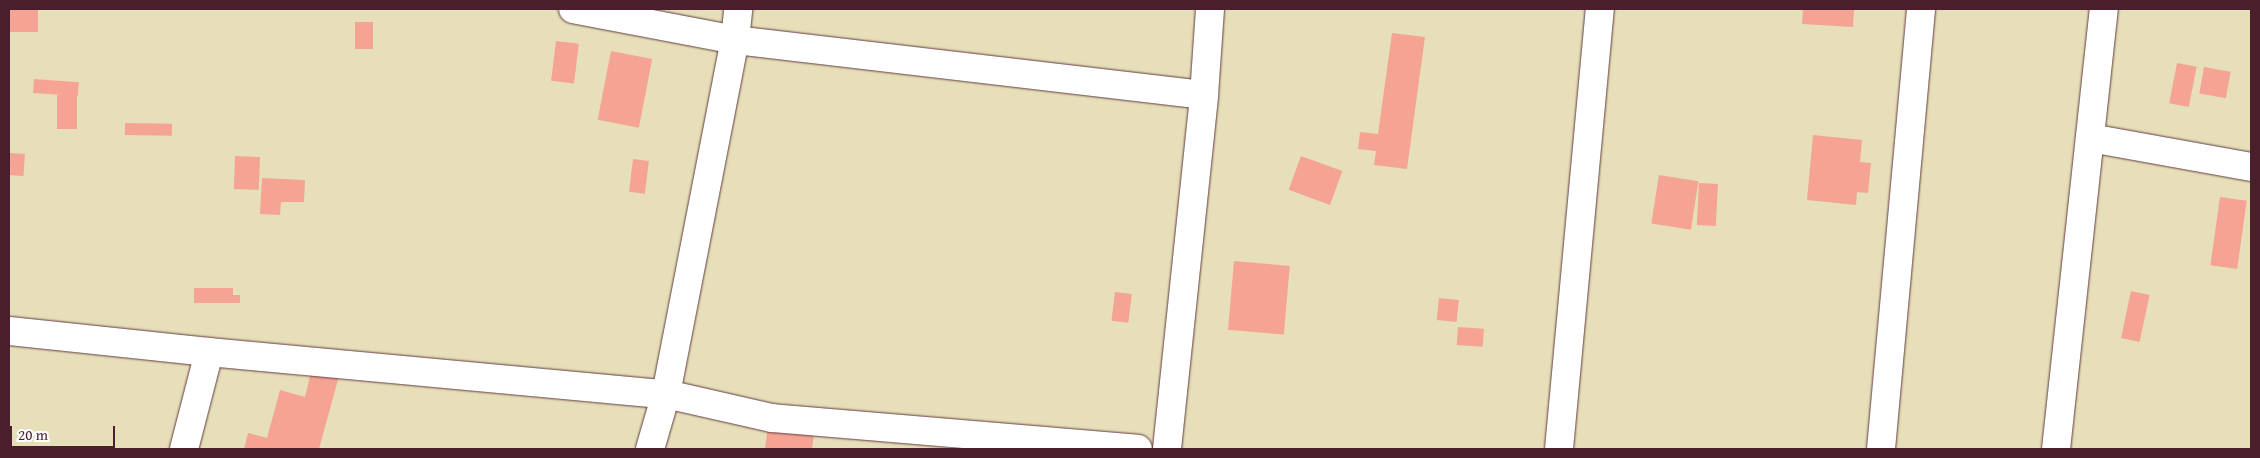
<!DOCTYPE html>
<style>
body{margin:0}
#map{position:relative;width:2260px;height:458px;overflow:hidden;background:#e7dfb9;font-family:"Gentium Book Plus",serif}
div>[style]{position:absolute}
.building>*{inset:0;background:#f5a493;transform-origin:0 0}
.roads{filter:drop-shadow(0 0 1px #623c40) drop-shadow(0 0 1px #623c40)}
.minor>*{height:28px;margin:-14px;padding:0 14px;transform-origin:14px;border-radius:14px;background:#fff}
span{translate:-50% -50%;white-space:nowrap;text-align:center;line-height:1.15;-webkit-text-stroke:5px #fff;paint-order:stroke}
.frame{position:absolute;inset:0;border:10px solid #4a1f2b;pointer-events:none}
.scale{position:absolute;left:10px;top:426px;width:105px;height:22px;box-sizing:border-box;border:2px solid #4a1f2b;border-top:0;padding-left:6px;font-size:15px;line-height:18px;white-space:nowrap;color:#4a1f2b;-webkit-text-stroke:4px #fff;paint-order:stroke}
</style>
<div id="map">
<div class="building">
<div style="left:9px;top:9px;width:29px;height:23px"></div>
<div style="clip-path:polygon(1803px 9px,1854px 9px,1853px 27px,1802px 24px)"></div>
<div style="left:355px;top:22px;width:18px;height:27px"></div>
<div style="clip-path:polygon(1392px 33px,1425px 37px,1407px 169px,1374px 165px,1376px 151px,1358px 149px,1360px 132px,1378px 134px)"></div>
<div style="left:556px;top:41px;width:23px;height:40px;rotate:7deg"></div>
<div style="left:611px;top:51px;width:42px;height:70px;rotate:11deg"></div>
<div style="left:2177px;top:63px;width:20px;height:41px;rotate:11deg"></div>
<div style="left:2204px;top:67px;width:27px;height:27px;rotate:10deg"></div>
<div style="left:34px;top:79px;width:45px;height:14px;rotate:4deg"></div>
<div style="left:57px;top:95px;width:20px;height:34px"></div>
<div style="left:125px;top:123px;width:47px;height:12px;rotate:1deg"></div>
<div style="clip-path:polygon(1813px 135px,1862px 140px,1860px 162px,1871px 163px,1868px 193px,1857px 192px,1856px 205px,1807px 200px)"></div>
<div style="left:9px;top:153px;width:16px;height:22px;rotate:4deg"></div>
<div style="left:235px;top:156px;width:25px;height:33px;rotate:2deg"></div>
<div style="left:1301px;top:156px;width:44px;height:36px;rotate:20deg"></div>
<div style="left:633px;top:159px;width:16px;height:33px;rotate:7deg"></div>
<div style="left:1659px;top:175px;width:40px;height:49px;rotate:9deg"></div>
<div style="clip-path:polygon(262px 178px,305px 180px,304px 202px,281px 202px,280px 215px,260px 214px)"></div>
<div style="left:1699px;top:183px;width:19px;height:42px;rotate:3deg"></div>
<div style="left:2220px;top:197px;width:27px;height:69px;rotate:8deg"></div>
<div style="left:1234px;top:261px;width:56px;height:69px;rotate:5deg"></div>
<div style="clip-path:polygon(194px 288px,233px 288px,233px 295px,240px 295px,240px 303px,194px 303px)"></div>
<div style="left:2131px;top:291px;width:19px;height:48px;rotate:12deg"></div>
<div style="left:1115px;top:292px;width:17px;height:29px;rotate:7deg"></div>
<div style="left:1439px;top:298px;width:20px;height:22px;rotate:6deg"></div>
<div style="left:1458px;top:327px;width:26px;height:18px;rotate:4deg"></div>
<div style="clip-path:polygon(312px 368px,339px 376px,319px 449px,244px 449px,248px 433px,267px 438px,280px 390px,305px 397px)"></div>
<div style="clip-path:polygon(768px 426px,814px 433px,812px 449px,765px 449px)"></div>
</div>
<div class="roads">
<div class="minor">
<div style="left:573px;top:9px;width:165px;rotate:10.8deg"></div>
<div style="left:735px;top:40px;width:472px;rotate:6.7deg"></div>
<div style="left:2090px;top:138px;width:164px;rotate:10.2deg"></div>
<div style="left:9px;top:331px;width:201px;rotate:6deg"></div>
<div style="left:209px;top:352px;width:459px;rotate:5.3deg"></div>
<div style="left:666px;top:394px;width:109px;rotate:12.8deg"></div>
<div style="left:772px;top:418px;width:367px;rotate:4.8deg"></div>
<div style="left:184px;top:449px;width:100px;rotate:-75.5deg"></div>
<div style="left:650px;top:449px;width:57px;rotate:-73.8deg"></div>
<div style="left:666px;top:394px;width:361px;rotate:-79deg"></div>
<div style="left:735px;top:40px;width:31px;rotate:-84deg"></div>
<div style="left:1167px;top:449px;width:356px;rotate:-84deg"></div>
<div style="left:1204px;top:95px;width:86px;rotate:-86deg"></div>
<div style="left:1559px;top:449px;width:442px;rotate:-84.7deg"></div>
<div style="left:1881px;top:449px;width:442px;rotate:-84.8deg"></div>
<div style="left:2056px;top:449px;width:443px;rotate:-83.8deg"></div>
</div>
</div>
<div class="frame"></div>
<div class="scale">20 m</div>
</div>
